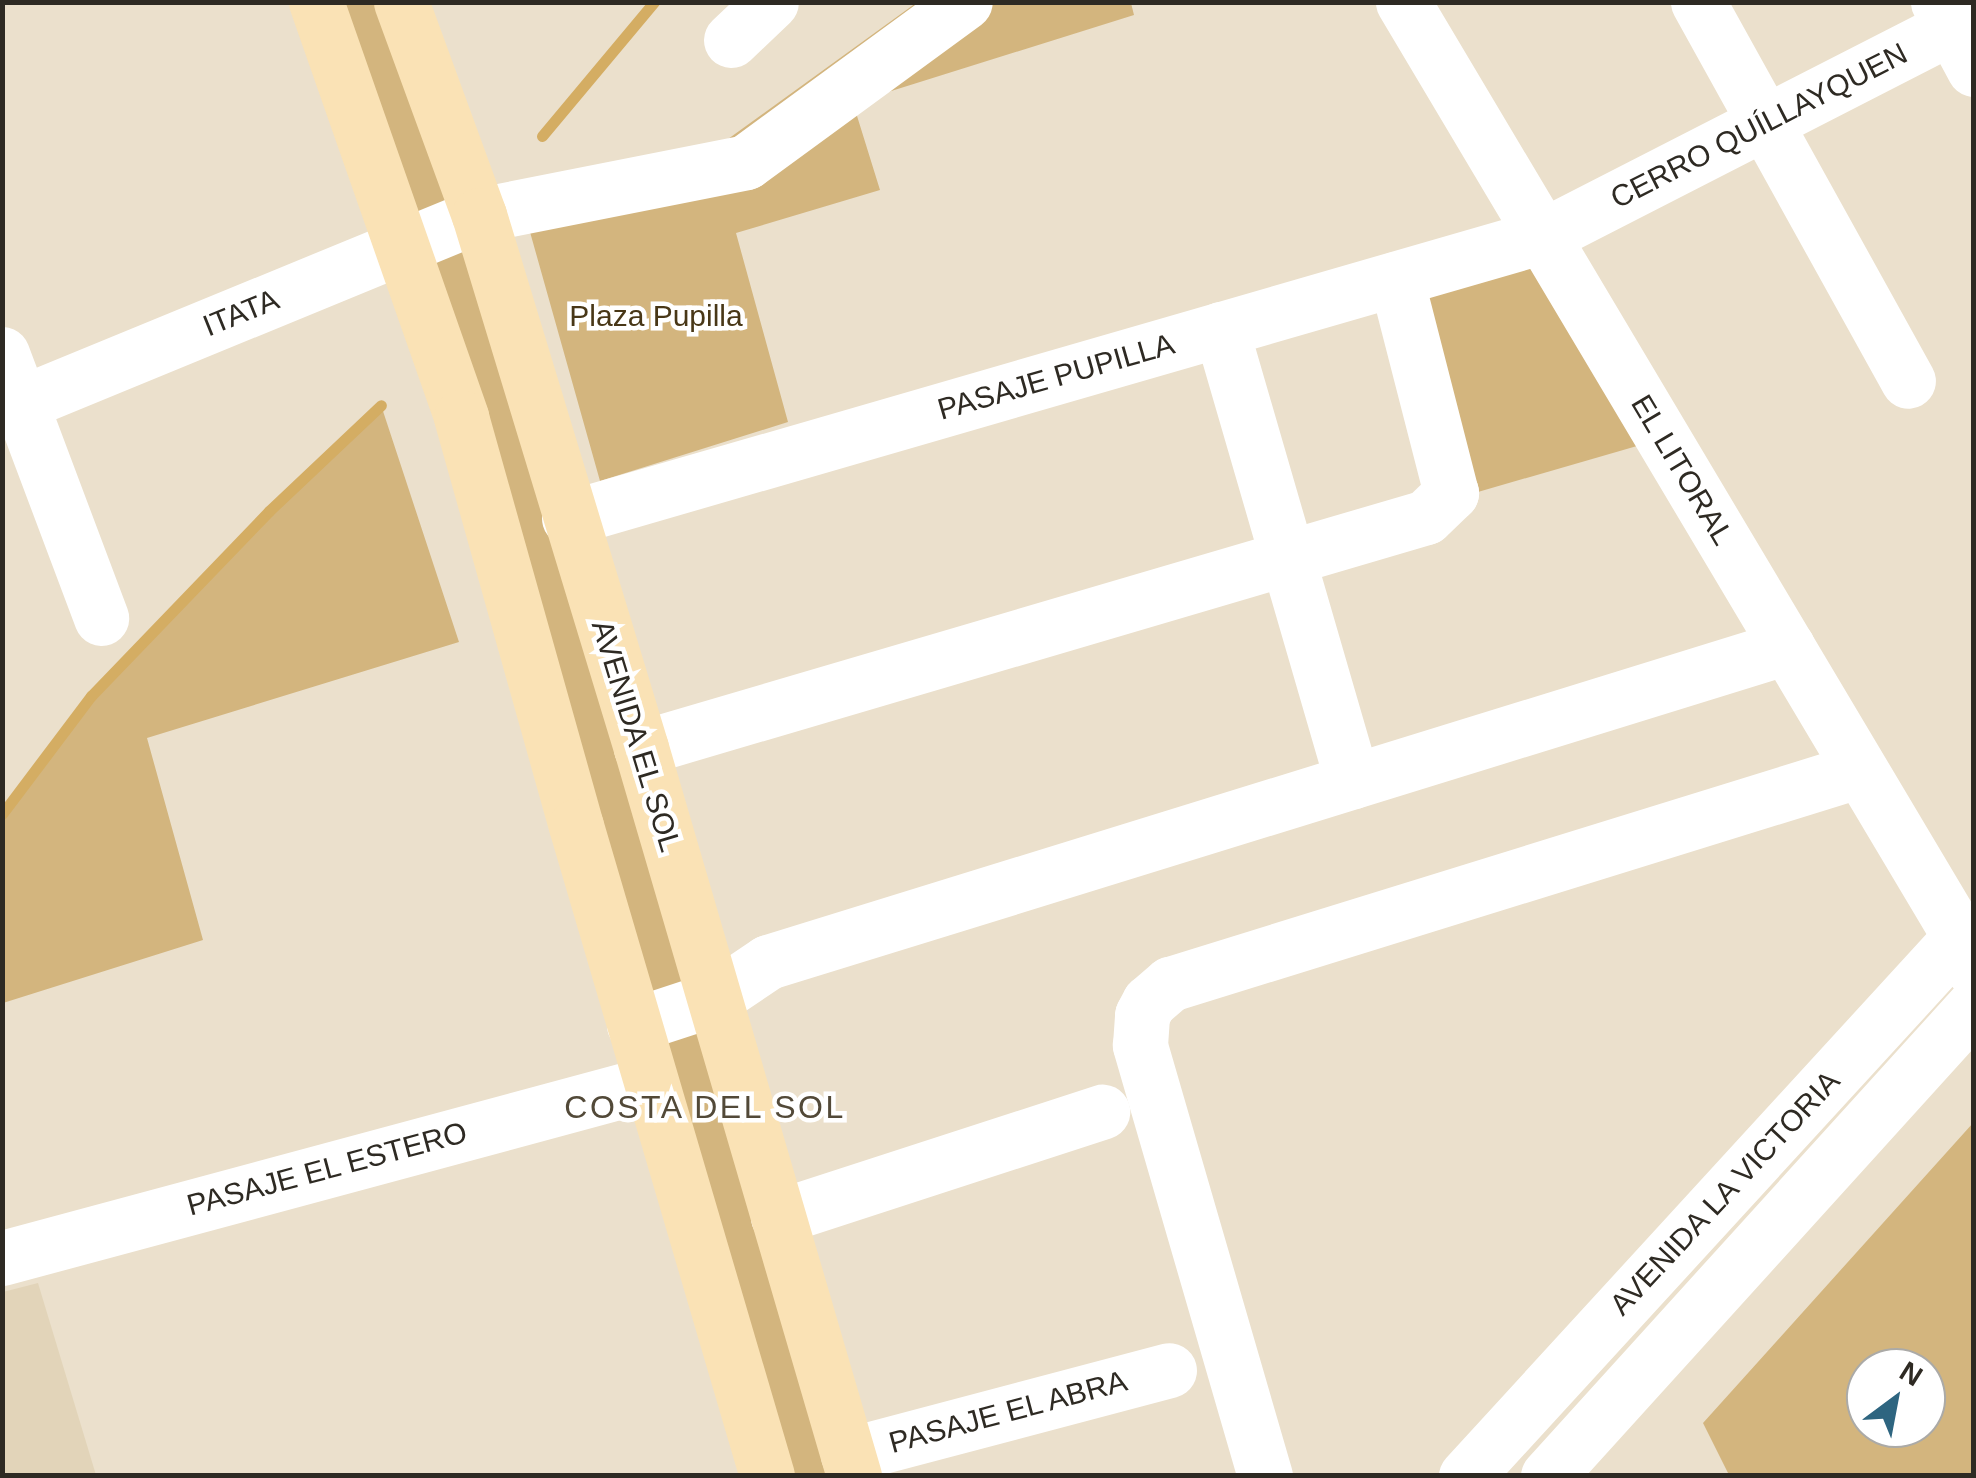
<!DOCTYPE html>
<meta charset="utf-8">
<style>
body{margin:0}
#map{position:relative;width:1976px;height:1478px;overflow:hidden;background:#ebe0cc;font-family:Arial,sans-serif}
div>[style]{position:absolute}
.built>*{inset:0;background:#e2d4b9}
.green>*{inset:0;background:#d3b57e}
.stream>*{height:11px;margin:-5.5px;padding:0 5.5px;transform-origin:5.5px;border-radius:5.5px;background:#d4ad63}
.minor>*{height:55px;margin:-27.5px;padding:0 27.5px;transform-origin:27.5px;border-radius:27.5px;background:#fff}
.major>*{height:55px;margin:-27.5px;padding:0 27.5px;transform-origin:27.5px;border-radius:27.5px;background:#fae2b5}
span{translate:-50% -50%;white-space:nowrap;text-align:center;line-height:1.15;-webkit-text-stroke:9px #fff;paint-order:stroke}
.street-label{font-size:30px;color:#2e2a23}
.park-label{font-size:30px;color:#483717}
.neighbourhood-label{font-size:32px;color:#524938;letter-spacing:2.5px}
.frame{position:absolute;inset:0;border:5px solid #2e2a23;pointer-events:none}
.north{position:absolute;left:1846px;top:1348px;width:100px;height:100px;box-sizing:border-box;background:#fff;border:2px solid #abaaa7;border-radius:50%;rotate:32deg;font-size:28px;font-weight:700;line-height:40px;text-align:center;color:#2e2a23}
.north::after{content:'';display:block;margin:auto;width:35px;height:45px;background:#2e6580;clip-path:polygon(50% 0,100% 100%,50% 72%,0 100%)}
</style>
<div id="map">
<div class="built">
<div style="clip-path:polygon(38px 1283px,96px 1475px,3px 1475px,3px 1292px)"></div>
</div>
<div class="green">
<div style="clip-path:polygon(324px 3px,398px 3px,840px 1475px,778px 1475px)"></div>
<div style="clip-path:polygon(916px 3px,1131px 3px,1134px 15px,853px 103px,880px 190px,736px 233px,788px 422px,600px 481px,530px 232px,681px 173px)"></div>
<div style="clip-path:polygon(1534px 266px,1637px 446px,1471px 494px,1421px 299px)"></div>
<div style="clip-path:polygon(381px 405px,459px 642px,147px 738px,203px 940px,3px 1003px,3px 814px,91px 696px,269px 511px)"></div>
<div style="clip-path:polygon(evenodd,1973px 1123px,1973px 1475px,1729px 1475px,1703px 1423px,1973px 1123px,1926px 1368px,1926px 1428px,1866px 1428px,1866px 1368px,1926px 1368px)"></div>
</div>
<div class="stream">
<div style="left:542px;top:136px;width:175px;rotate:-50.1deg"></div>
<div style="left:2px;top:814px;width:148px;rotate:-53deg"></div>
<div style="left:91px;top:696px;width:257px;rotate:-46.1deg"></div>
<div style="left:269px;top:511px;width:154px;rotate:-43.4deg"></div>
</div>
<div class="minor">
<div style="left:1403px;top:2px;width:1088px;rotate:59.22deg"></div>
<div style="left:1960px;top:937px;width:36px;rotate:67deg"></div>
<div style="left:1698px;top:2px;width:433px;rotate:61deg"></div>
<div style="left:1938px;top:2px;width:76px;rotate:61.8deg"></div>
<div style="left:731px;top:40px;width:55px;rotate:-43.5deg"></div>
<div style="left:1221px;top:329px;width:471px;rotate:73.8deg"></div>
<div style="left:2px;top:354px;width:282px;rotate:69.4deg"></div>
<div style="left:2px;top:411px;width:516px;rotate:-22.34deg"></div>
<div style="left:479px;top:215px;width:272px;rotate:-11.2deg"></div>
<div style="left:746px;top:162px;width:271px;rotate:-36.2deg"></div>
<div style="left:569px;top:518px;width:1014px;rotate:-16.15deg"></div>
<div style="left:1543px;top:236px;width:484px;rotate:-27.1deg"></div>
<div style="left:641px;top:748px;width:818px;rotate:-16.4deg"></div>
<div style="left:1426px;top:517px;width:35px;rotate:-44deg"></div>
<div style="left:1451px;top:493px;width:221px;rotate:-104.4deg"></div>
<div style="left:634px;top:1025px;width:83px;rotate:-18.2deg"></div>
<div style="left:713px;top:999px;width:66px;rotate:-33.9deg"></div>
<div style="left:768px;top:962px;width:1067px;rotate:-17.18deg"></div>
<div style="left:778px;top:1217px;width:341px;rotate:-18deg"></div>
<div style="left:2px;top:1258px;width:672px;rotate:-15.09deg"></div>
<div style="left:848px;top:1455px;width:332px;rotate:-14.8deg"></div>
<div style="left:1265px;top:1476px;width:449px;rotate:-106.2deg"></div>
<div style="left:1140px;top:1045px;width:30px;rotate:-86deg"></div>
<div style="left:1142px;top:1015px;width:15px;rotate:-62deg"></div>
<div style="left:1149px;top:1002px;width:28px;rotate:-41deg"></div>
<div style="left:1170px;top:984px;width:722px;rotate:-17.23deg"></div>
<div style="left:1466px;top:1476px;width:731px;rotate:-47.49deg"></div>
<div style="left:1548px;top:1476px;width:634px;rotate:-47.81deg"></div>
</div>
<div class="major">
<div style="left:316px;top:2px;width:440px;rotate:70.7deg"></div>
<div style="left:461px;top:417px;width:425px;rotate:74.3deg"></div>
<div style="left:576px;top:826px;width:677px;rotate:73.62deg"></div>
<div style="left:401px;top:2px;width:227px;rotate:69.9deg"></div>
<div style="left:479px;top:215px;width:557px;rotate:73.09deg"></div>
<div style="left:641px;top:748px;width:759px;rotate:73.69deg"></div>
</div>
<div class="street-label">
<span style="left:1759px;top:126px;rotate:-27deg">CERRO QUÍLLAYQUEN</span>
<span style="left:241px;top:313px;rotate:-22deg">ITATA</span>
<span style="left:1056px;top:377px;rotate:-16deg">PASAJE PUPILLA</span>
<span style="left:1682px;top:470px;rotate:59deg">EL LITORAL</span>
<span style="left:636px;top:736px;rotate:73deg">AVENIDA EL SOL</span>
<span style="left:327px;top:1169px;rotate:-15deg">PASAJE EL ESTERO</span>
<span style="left:1725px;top:1193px;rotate:-47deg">AVENIDA LA VICTORIA</span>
<span style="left:1008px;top:1412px;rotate:-15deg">PASAJE EL ABRA</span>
</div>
<div class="park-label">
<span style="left:656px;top:316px">Plaza Pupilla</span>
</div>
<div class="neighbourhood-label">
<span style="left:705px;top:1107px">COSTA DEL SOL</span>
</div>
<div class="frame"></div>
<div class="north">N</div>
</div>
